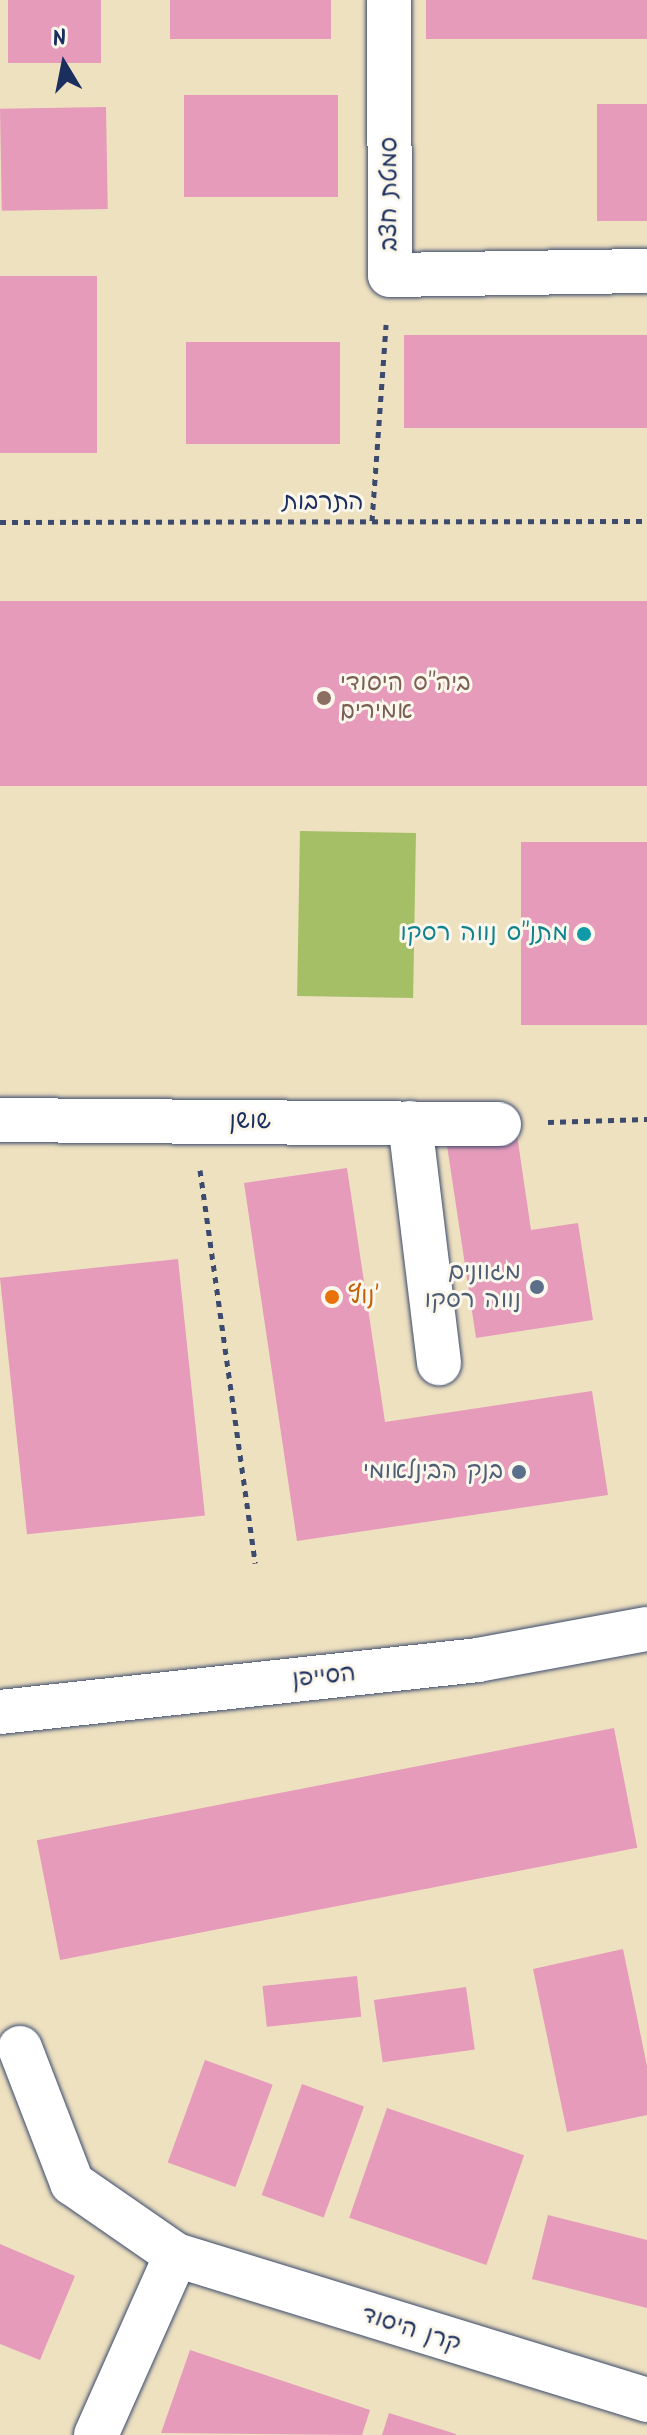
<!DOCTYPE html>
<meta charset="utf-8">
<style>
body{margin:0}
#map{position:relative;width:647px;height:2435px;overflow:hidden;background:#eee1c0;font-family:Kalam,"Playpen Sans Hebrew",sans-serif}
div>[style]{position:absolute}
.green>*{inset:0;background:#a4bf65;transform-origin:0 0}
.building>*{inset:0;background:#e69bbb;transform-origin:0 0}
.path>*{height:5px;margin-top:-2.5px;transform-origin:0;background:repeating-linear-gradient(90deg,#3b4a6d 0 6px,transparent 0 12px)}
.roads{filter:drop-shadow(0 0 2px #3b4a6d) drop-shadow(0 0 2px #3b4a6d)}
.minor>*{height:44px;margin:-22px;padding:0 22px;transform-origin:22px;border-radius:22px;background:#fff}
.dots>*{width:22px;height:22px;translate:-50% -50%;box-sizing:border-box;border:4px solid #fbf7ec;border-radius:50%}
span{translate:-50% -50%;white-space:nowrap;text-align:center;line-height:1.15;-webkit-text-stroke:6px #fbf7ec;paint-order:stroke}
.street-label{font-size:24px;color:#1b2f5e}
.education-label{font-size:24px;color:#785e54}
.left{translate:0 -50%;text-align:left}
.culture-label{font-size:24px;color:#0d838f}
.right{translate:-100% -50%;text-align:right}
.service-label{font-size:24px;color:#4e5e75}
.food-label{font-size:24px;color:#c56008}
.north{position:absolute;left:24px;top:24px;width:80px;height:80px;-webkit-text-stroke:6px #fbf7ec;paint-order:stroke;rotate:350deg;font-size:22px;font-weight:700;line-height:32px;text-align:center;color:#1b2f5e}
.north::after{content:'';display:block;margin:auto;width:28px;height:36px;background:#1b2f5e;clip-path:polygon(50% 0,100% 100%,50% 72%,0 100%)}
</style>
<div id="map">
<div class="green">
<div style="left:300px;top:831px;width:116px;height:165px;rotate:1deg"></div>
</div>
<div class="building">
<div style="left:8px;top:0;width:93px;height:63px"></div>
<div style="left:170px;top:0;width:161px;height:39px"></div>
<div style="left:426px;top:0;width:221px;height:39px"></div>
<div style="left:184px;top:95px;width:154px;height:102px"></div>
<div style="left:597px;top:104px;width:50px;height:117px"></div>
<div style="left:106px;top:107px;width:102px;height:106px;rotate:89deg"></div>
<div style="left:0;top:276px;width:97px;height:177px"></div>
<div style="left:404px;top:335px;width:243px;height:93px"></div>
<div style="left:186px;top:342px;width:154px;height:102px"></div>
<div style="left:647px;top:601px;width:185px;height:647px;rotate:90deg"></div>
<div style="left:647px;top:842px;width:183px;height:126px;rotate:90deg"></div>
<div style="clip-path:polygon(516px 1128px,531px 1230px,578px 1223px,593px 1320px,476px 1338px,446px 1139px)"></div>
<div style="clip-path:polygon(347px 1168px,385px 1422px,592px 1391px,608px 1495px,297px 1541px,244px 1183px)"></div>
<div style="left:178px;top:1259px;width:258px;height:179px;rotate:84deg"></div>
<div style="left:614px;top:1728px;width:122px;height:588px;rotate:79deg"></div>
<div style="clip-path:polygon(623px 1949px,647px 2066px,647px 2115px,567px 2132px,533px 1969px)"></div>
<div style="left:357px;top:1976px;width:41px;height:95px;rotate:84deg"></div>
<div style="left:466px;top:1987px;width:63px;height:93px;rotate:82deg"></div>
<div style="left:205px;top:2060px;width:72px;height:109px;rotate:20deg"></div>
<div style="left:302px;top:2084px;width:66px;height:118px;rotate:20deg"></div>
<div style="left:387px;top:2108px;width:145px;height:116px;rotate:19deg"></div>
<div style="clip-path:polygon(548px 2215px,647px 2240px,647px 2308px,532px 2279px)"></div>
<div style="clip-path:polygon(0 2244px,75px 2276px,40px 2360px,0 2344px)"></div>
<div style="clip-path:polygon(190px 2350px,370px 2410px,362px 2435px,161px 2433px)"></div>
<div style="clip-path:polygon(389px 2413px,456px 2434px,456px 2435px,382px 2435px)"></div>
</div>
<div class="path">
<div style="left:372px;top:521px;width:197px;rotate:-85.9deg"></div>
<div style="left:0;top:522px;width:647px;rotate:-0.09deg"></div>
<div style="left:548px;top:1122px;width:99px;rotate:-1.7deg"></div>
<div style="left:200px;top:1170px;width:397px;rotate:82deg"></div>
</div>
<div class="roads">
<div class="minor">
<div style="left:389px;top:0;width:275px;rotate:89.8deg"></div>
<div style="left:390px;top:275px;width:257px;rotate:-0.9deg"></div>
<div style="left:0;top:1120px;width:499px;rotate:0.5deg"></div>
<div style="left:410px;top:1123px;width:242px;rotate:83.1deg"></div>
<div style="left:0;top:1712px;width:481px;rotate:-6.2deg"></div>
<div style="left:478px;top:1660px;width:172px;rotate:-10.4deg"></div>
<div style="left:20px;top:2048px;width:145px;rotate:68.9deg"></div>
<div style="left:72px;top:2183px;width:126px;rotate:34.7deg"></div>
<div style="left:176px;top:2255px;width:493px;rotate:17.1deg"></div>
<div style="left:96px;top:2435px;width:197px;rotate:-66deg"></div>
</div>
</div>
<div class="dots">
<div style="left:324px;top:698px;background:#8d6e63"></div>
<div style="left:584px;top:934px;background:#0f9aa8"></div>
<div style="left:537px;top:1287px;background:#5c6f8a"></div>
<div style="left:332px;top:1297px;background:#e8710a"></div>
<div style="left:519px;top:1472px;background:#5c6f8a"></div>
</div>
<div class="street-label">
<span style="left:390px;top:194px;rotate:-90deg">סמטת חצב</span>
<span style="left:323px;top:503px">התרבות</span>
<span style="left:250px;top:1122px">שושן</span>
<span style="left:324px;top:1677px;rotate:-6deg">הסייפן</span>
<span style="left:411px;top:2330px;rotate:18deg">קרן היסוד</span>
</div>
<div class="education-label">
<span class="left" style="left:340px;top:698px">ביה"ס היסודי<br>אמירים</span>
</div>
<div class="culture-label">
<span class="right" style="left:568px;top:934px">מתנ"ס נווה רסקו</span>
</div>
<div class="service-label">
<span class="right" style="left:521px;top:1287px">מגוונים<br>נווה רסקו</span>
<span class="right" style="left:503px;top:1472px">בנק הבינלאומי</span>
</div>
<div class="food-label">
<span class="left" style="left:348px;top:1297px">נוץ'</span>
</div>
<div class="north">N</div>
</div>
